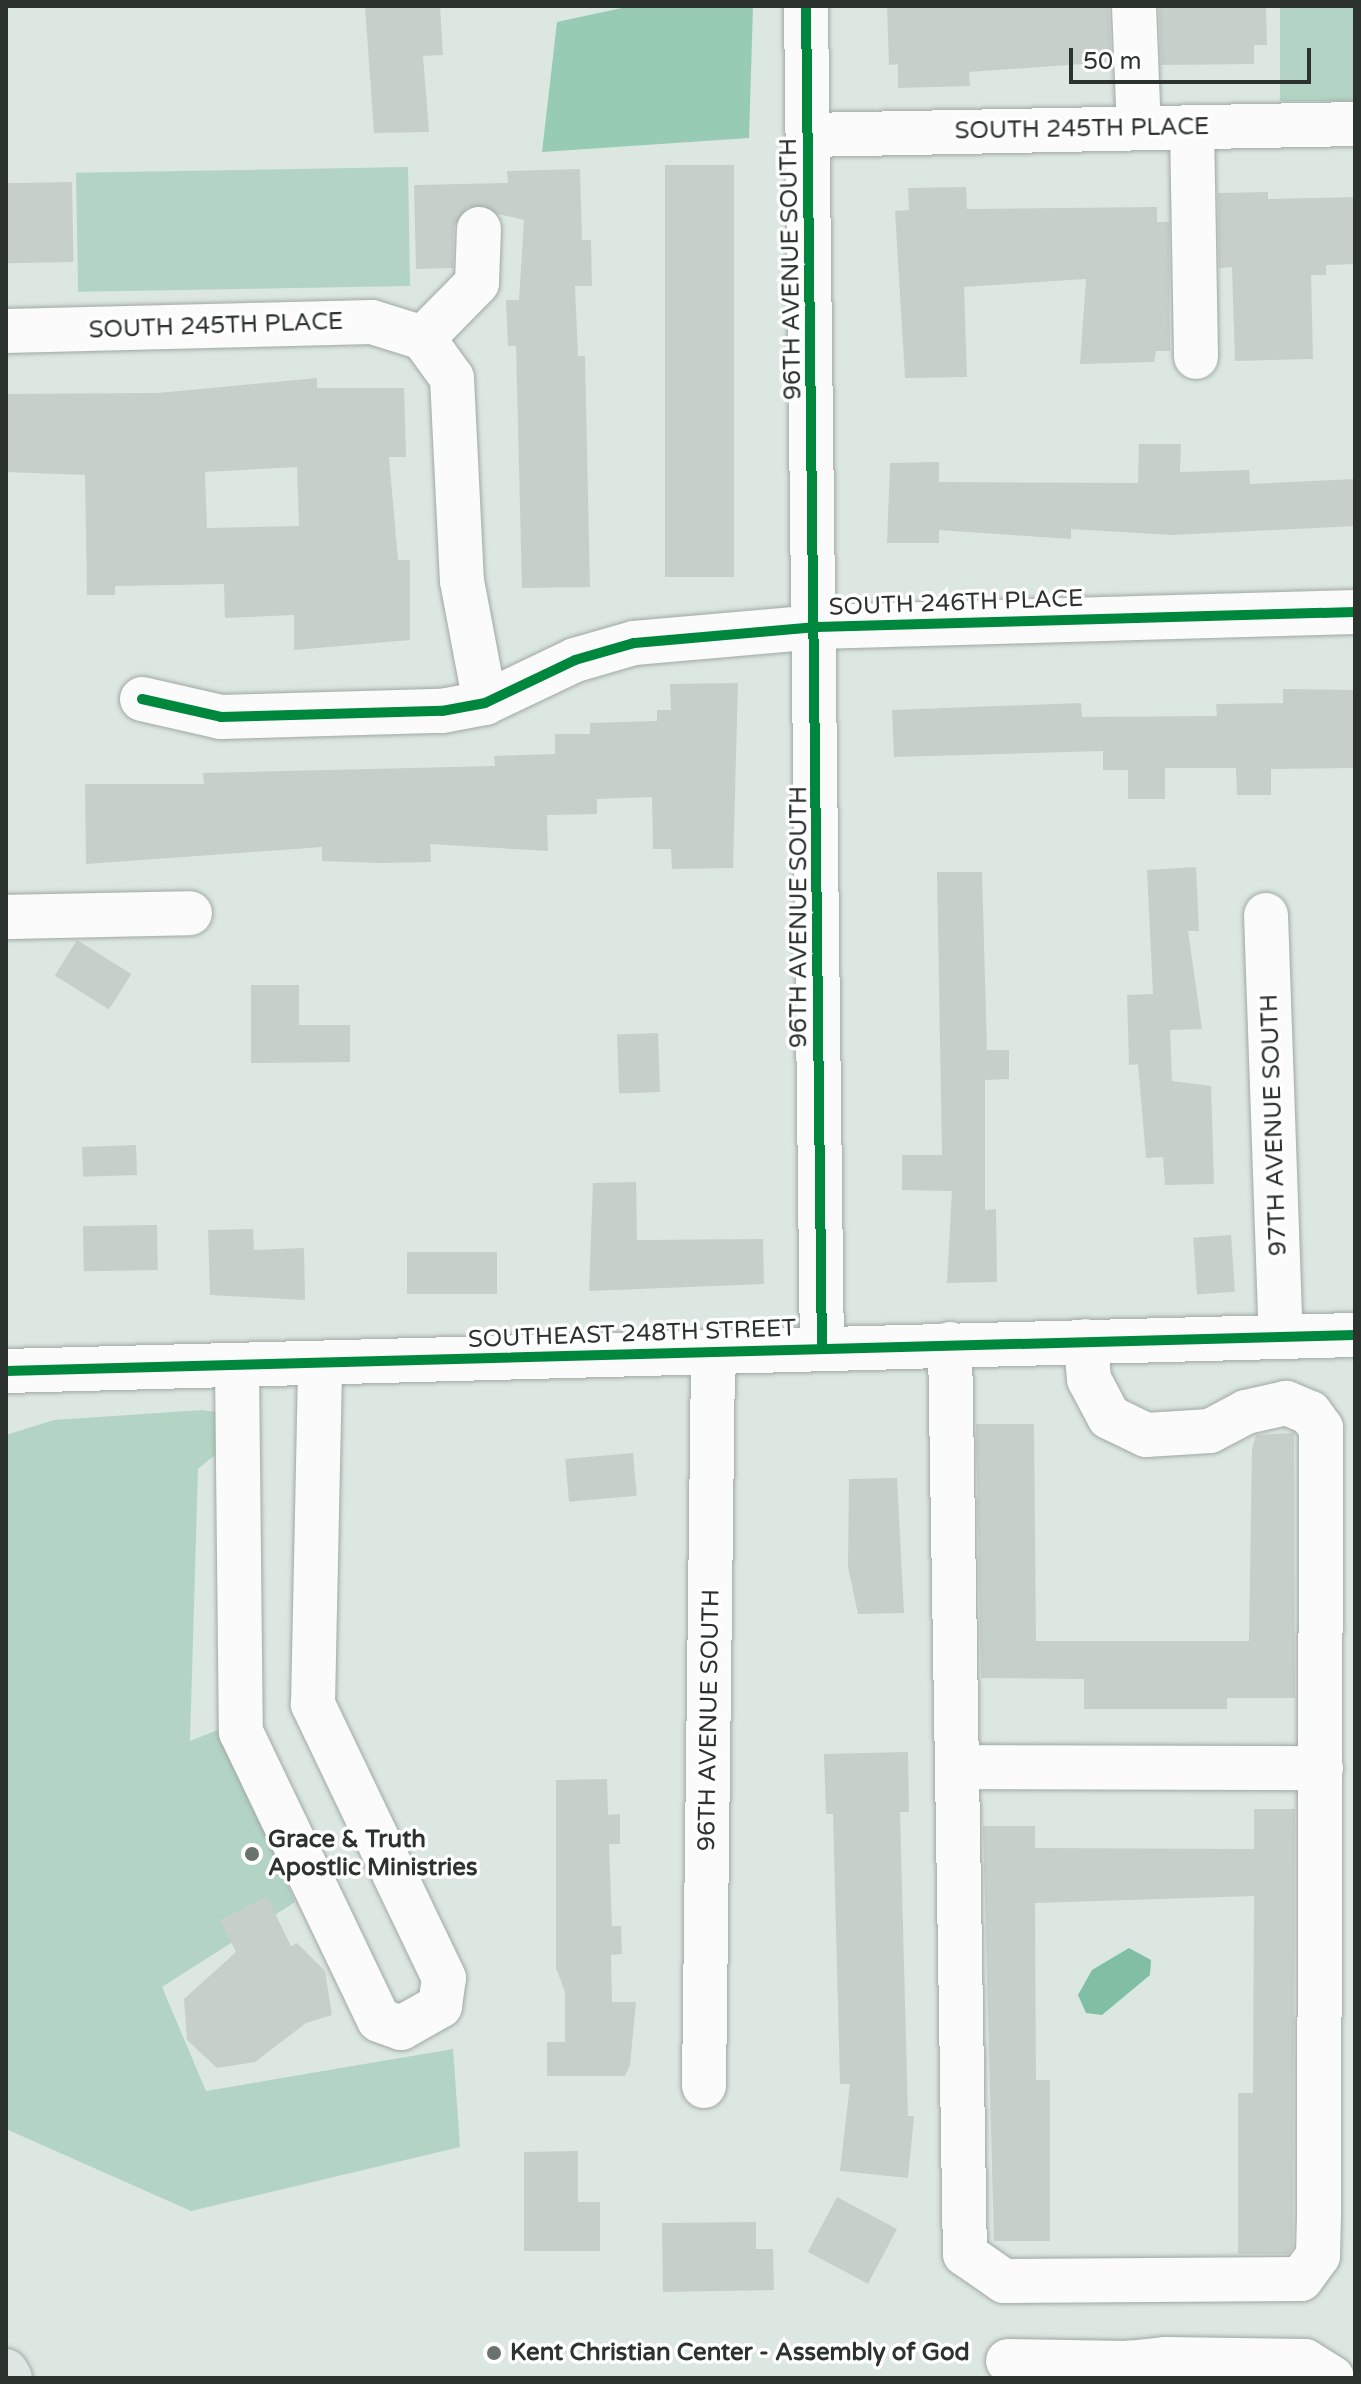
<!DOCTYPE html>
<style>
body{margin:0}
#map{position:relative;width:1361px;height:2384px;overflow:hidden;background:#dce7e1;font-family:"Varela Round",sans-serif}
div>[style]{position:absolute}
.green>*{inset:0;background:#b3d4c4;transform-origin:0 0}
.forest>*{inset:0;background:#97cbb3}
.water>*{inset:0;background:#80bfa3}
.building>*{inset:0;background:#c7cfca;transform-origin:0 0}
.roads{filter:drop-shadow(0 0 2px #a0a8a3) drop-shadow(0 0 2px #a0a8a3)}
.minor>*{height:44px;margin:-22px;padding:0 22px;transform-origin:22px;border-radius:22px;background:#fafbfa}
.major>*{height:44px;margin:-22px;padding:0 22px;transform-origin:22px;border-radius:22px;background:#dde6e2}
.cycleway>*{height:10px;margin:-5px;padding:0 5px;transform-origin:5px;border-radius:5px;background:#00873e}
.dots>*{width:22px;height:22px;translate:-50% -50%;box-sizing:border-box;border:4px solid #fff;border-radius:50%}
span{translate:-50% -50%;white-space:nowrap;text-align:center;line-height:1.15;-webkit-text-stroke:7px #fff;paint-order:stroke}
.street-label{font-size:24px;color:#2c332f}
.poi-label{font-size:24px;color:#2c332f;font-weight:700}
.left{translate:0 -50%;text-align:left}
.frame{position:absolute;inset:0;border:8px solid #2c332f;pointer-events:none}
.scale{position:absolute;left:1069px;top:48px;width:242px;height:36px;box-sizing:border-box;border:4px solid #2c332f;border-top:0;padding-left:10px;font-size:24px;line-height:28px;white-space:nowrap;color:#2c332f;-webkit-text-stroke:6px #fff;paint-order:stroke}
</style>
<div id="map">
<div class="green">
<div style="left:1280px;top:6px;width:75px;height:95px"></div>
<div style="left:408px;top:167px;width:119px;height:332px;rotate:89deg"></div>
<div style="clip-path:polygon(203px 1410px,226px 1414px,228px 1444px,198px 1469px,190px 1741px,220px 1729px,295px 1902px,162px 1987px,206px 2091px,453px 2049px,460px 2147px,191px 2211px,6px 2129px,6px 1435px,54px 1420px)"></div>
</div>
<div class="forest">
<div style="clip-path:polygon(631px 6px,753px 6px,749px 138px,542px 152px,557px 22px)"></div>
</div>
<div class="water">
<div style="clip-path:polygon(1129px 1948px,1151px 1960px,1150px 1975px,1102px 2015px,1086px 2013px,1078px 1995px,1092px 1970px)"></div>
</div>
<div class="building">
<div style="clip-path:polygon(365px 6px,440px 6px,443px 55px,423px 56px,429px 132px,374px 133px)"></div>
<div style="clip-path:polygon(887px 6px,1109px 6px,1111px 62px,969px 72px,970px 86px,898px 88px,898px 64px,889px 65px)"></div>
<div style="clip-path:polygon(1159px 6px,1266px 6px,1267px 45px,1254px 45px,1254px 64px,1161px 65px)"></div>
<div style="left:734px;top:165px;width:412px;height:69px;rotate:90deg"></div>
<div style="clip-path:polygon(580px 169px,582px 240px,591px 240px,592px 286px,575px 286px,578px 356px,585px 356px,590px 587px,522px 588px,516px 346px,508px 346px,506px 300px,519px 300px,524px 220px,468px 207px,454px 227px,453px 268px,416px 269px,414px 185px,508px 183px,507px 171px)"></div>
<div style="left:72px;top:182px;width:80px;height:66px;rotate:89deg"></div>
<div style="clip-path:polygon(966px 187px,967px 209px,1157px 207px,1157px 222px,1169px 222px,1170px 351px,1156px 351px,1154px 362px,1080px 364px,1086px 279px,964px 287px,967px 377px,905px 378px,895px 211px,909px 210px,908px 188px)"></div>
<div style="clip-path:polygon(1268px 192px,1268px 199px,1355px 197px,1355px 264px,1326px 265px,1326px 275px,1311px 275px,1313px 359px,1235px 361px,1232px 267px,1219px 268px,1218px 193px)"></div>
<div style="clip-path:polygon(evenodd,317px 378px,317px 388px,404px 388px,406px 457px,389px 457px,398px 560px,410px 560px,410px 640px,294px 650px,294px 615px,225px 618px,224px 584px,115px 586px,115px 595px,87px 595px,85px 475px,6px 472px,6px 394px,157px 393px,317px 378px,297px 467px,299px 526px,207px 528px,205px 472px,297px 467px)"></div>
<div style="clip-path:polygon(1139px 444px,1181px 444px,1180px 472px,1249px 470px,1250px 484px,1355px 479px,1355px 526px,1172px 535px,1071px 529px,1071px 539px,939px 530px,939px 543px,887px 543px,890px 463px,939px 462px,939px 482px,1138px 483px)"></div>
<div style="clip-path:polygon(738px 683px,733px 868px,672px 869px,671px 849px,653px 849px,652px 797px,597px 799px,597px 814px,547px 815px,548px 851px,430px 844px,431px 862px,380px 863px,322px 861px,322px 847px,86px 864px,85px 784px,204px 784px,203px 773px,495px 766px,494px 756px,555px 754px,555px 734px,590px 734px,590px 723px,657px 721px,657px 710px,671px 710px,670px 684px)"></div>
<div style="clip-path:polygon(1283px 689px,1355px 690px,1355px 768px,1271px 769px,1271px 795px,1237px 795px,1236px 768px,1165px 768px,1165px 799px,1128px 799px,1128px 770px,1103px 770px,1103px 751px,894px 757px,892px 710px,1081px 703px,1082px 717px,1217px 716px,1216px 704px,1283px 703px)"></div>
<div style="clip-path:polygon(1196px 867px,1199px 931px,1188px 931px,1202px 1029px,1170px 1030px,1172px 1081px,1211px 1086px,1214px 1184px,1165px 1185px,1163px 1157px,1146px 1158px,1138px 1064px,1129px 1065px,1127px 995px,1153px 994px,1147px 870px)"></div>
<div style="clip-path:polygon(937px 872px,982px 872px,987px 1050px,1009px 1050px,1009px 1079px,985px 1080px,985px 1210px,996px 1209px,997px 1282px,947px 1283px,952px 1191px,902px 1190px,902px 1155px,942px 1155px)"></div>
<div style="left:77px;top:940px;width:64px;height:42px;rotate:32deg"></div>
<div style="clip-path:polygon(251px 985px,299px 985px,299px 1025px,350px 1025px,350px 1062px,251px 1063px)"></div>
<div style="left:658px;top:1033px;width:59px;height:41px;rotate:88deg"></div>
<div style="left:136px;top:1145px;width:30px;height:54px;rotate:88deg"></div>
<div style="clip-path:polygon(636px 1182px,637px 1240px,763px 1239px,764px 1284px,589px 1291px,593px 1183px)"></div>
<div style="left:157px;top:1225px;width:45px;height:74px;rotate:89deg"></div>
<div style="clip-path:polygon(253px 1229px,254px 1250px,304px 1248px,305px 1300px,210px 1295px,208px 1230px)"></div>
<div style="left:1231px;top:1235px;width:57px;height:38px;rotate:86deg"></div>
<div style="left:407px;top:1252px;width:90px;height:42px"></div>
<div style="clip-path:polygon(976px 1424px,1034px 1424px,1036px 1641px,1249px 1641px,1252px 1449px,1256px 1435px,1294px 1433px,1295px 1698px,1227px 1698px,1227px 1709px,1084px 1709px,1084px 1679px,981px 1678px)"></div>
<div style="left:633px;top:1453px;width:43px;height:68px;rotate:85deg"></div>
<div style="clip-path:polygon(897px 1478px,904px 1613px,858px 1614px,848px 1567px,849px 1479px)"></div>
<div style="clip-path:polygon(908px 1752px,909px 1812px,900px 1812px,908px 2116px,914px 2116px,908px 2178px,840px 2171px,850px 2084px,840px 2084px,833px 1814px,826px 1814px,824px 1754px)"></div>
<div style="clip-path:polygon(607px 1779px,608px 1815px,620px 1814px,620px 1844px,609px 1844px,612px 1926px,621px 1926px,622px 1954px,611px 1955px,612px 2002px,636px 2002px,630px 2065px,625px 2076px,547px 2076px,547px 2042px,565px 2042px,565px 1992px,556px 1968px,556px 1780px)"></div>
<div style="clip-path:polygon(1254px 1809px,1295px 1809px,1293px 2247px,1288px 2254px,1238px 2254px,1238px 2093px,1253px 2093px,1254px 1896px,1035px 1903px,1036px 2080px,1050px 2080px,1050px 2241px,994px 2241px,983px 1826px,1035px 1826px,1035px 1848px,1254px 1849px)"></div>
<div style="clip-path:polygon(267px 1897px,291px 1946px,297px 1943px,325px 1971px,332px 2015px,306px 2023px,255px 2062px,217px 2068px,187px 2040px,184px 1999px,236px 1952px,220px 1920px)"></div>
<div style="clip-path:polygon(578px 2151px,578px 2202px,600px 2202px,600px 2251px,524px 2251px,524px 2152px)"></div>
<div style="left:837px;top:2197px;width:68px;height:62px;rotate:28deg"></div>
<div style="clip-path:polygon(756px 2222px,756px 2249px,773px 2249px,774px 2290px,663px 2292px,662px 2223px)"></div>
</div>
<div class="roads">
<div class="minor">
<div style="left:806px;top:6px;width:1341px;rotate:89.32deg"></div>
<div style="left:1134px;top:6px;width:122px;rotate:87.7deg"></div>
<div style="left:1192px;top:127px;width:230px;rotate:89deg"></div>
<div style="left:808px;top:135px;width:547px;rotate:-1.15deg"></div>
<div style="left:6px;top:331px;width:366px;rotate:-1.4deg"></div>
<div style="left:372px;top:322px;width:53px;rotate:17.4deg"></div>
<div style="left:423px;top:338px;width:49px;rotate:54.1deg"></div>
<div style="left:452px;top:378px;width:203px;rotate:87.2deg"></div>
<div style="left:462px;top:581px;width:124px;rotate:79.3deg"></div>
<div style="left:423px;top:338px;width:77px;rotate:-45.5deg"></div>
<div style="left:477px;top:283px;width:54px;rotate:-87.9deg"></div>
<div style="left:142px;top:699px;width:81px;rotate:12.8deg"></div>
<div style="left:221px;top:717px;width:221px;rotate:-1.6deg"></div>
<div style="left:442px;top:711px;width:44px;rotate:-10.5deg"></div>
<div style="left:485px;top:703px;width:100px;rotate:-25.5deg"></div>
<div style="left:575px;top:660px;width:61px;rotate:-16.1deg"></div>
<div style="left:634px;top:643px;width:184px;rotate:-5deg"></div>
<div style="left:817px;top:627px;width:538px;rotate:-1.6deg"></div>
<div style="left:1266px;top:915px;width:421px;rotate:88deg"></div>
<div style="left:6px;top:917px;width:184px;rotate:-1.2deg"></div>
<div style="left:950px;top:1344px;width:910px;rotate:89.06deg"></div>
<div style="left:965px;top:2254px;width:47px;rotate:34.7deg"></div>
<div style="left:1004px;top:2281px;width:297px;rotate:-0.4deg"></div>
<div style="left:1301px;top:2279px;width:29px;rotate:-54deg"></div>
<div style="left:1318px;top:2256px;width:40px;rotate:-88.6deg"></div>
<div style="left:1319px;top:2216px;width:788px;rotate:-89.85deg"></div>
<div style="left:1321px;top:1428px;width:19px;rotate:-126deg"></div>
<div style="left:1310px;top:1413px;width:26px;rotate:-157deg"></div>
<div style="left:1286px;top:1403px;width:41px;rotate:167.3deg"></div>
<div style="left:1246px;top:1412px;width:41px;rotate:152.2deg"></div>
<div style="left:1210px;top:1431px;width:64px;rotate:176.4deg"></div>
<div style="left:1146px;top:1435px;width:41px;rotate:-154.1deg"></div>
<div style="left:1109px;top:1417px;width:43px;rotate:-117.8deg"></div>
<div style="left:1089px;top:1379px;width:38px;rotate:-95deg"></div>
<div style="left:237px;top:1366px;width:366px;rotate:89.4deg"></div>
<div style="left:241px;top:1732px;width:319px;rotate:64.4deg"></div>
<div style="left:379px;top:2020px;width:23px;rotate:20deg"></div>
<div style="left:401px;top:2028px;width:45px;rotate:-29.4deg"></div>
<div style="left:440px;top:2006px;width:28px;rotate:-82deg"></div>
<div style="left:444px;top:1978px;width:304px;rotate:-115.6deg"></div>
<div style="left:313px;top:1704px;width:340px;rotate:-88.8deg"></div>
<div style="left:6px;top:1371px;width:1349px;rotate:-1.53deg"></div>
<div style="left:958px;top:1767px;width:363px;rotate:0.2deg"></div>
<div style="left:704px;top:2086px;width:731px;rotate:-89.29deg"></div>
<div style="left:1008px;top:2361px;width:121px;rotate:0.9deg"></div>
<div style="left:1122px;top:2378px;width:17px;rotate:-65deg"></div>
<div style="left:1129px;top:2363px;width:36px;rotate:-6deg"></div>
<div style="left:1165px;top:2359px;width:140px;rotate:0.8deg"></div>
<div style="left:1305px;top:2361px;width:32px;rotate:32deg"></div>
</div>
<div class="major">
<div style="left:6px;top:2371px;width:8px;rotate:60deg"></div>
</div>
</div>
<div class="cycleway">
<div style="left:806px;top:6px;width:1341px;rotate:89.32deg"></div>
<div style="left:142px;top:699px;width:81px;rotate:12.8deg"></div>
<div style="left:221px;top:717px;width:221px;rotate:-1.6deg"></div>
<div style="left:442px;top:711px;width:44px;rotate:-10.5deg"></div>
<div style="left:485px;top:703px;width:100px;rotate:-25.5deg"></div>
<div style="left:575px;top:660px;width:61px;rotate:-16.1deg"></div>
<div style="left:634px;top:643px;width:184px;rotate:-5deg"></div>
<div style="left:817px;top:627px;width:538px;rotate:-1.6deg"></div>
<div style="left:6px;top:1371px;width:1349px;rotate:-1.53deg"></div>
</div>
<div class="dots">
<div style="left:252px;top:1854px;background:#6a726d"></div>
<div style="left:494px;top:2353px;background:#6a726d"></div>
</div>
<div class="street-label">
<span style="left:1082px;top:129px;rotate:-1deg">SOUTH 245TH PLACE</span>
<span style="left:791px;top:269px;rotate:-91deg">96TH AVENUE SOUTH</span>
<span style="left:216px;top:326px;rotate:-2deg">SOUTH 245TH PLACE</span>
<span style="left:956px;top:603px;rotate:-2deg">SOUTH 246TH PLACE</span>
<span style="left:799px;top:917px;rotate:-90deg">96TH AVENUE SOUTH</span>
<span style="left:1274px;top:1125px;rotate:-92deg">97TH AVENUE SOUTH</span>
<span style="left:632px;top:1334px;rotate:-2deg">SOUTHEAST 248TH STREET</span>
<span style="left:709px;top:1720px;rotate:-89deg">96TH AVENUE SOUTH</span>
</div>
<div class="poi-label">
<span class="left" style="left:268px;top:1854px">Grace &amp; Truth<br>Apostlic Ministries</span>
<span class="left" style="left:510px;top:2353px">Kent Christian Center - Assembly of God</span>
</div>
<div class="frame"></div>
<div class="scale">50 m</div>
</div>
